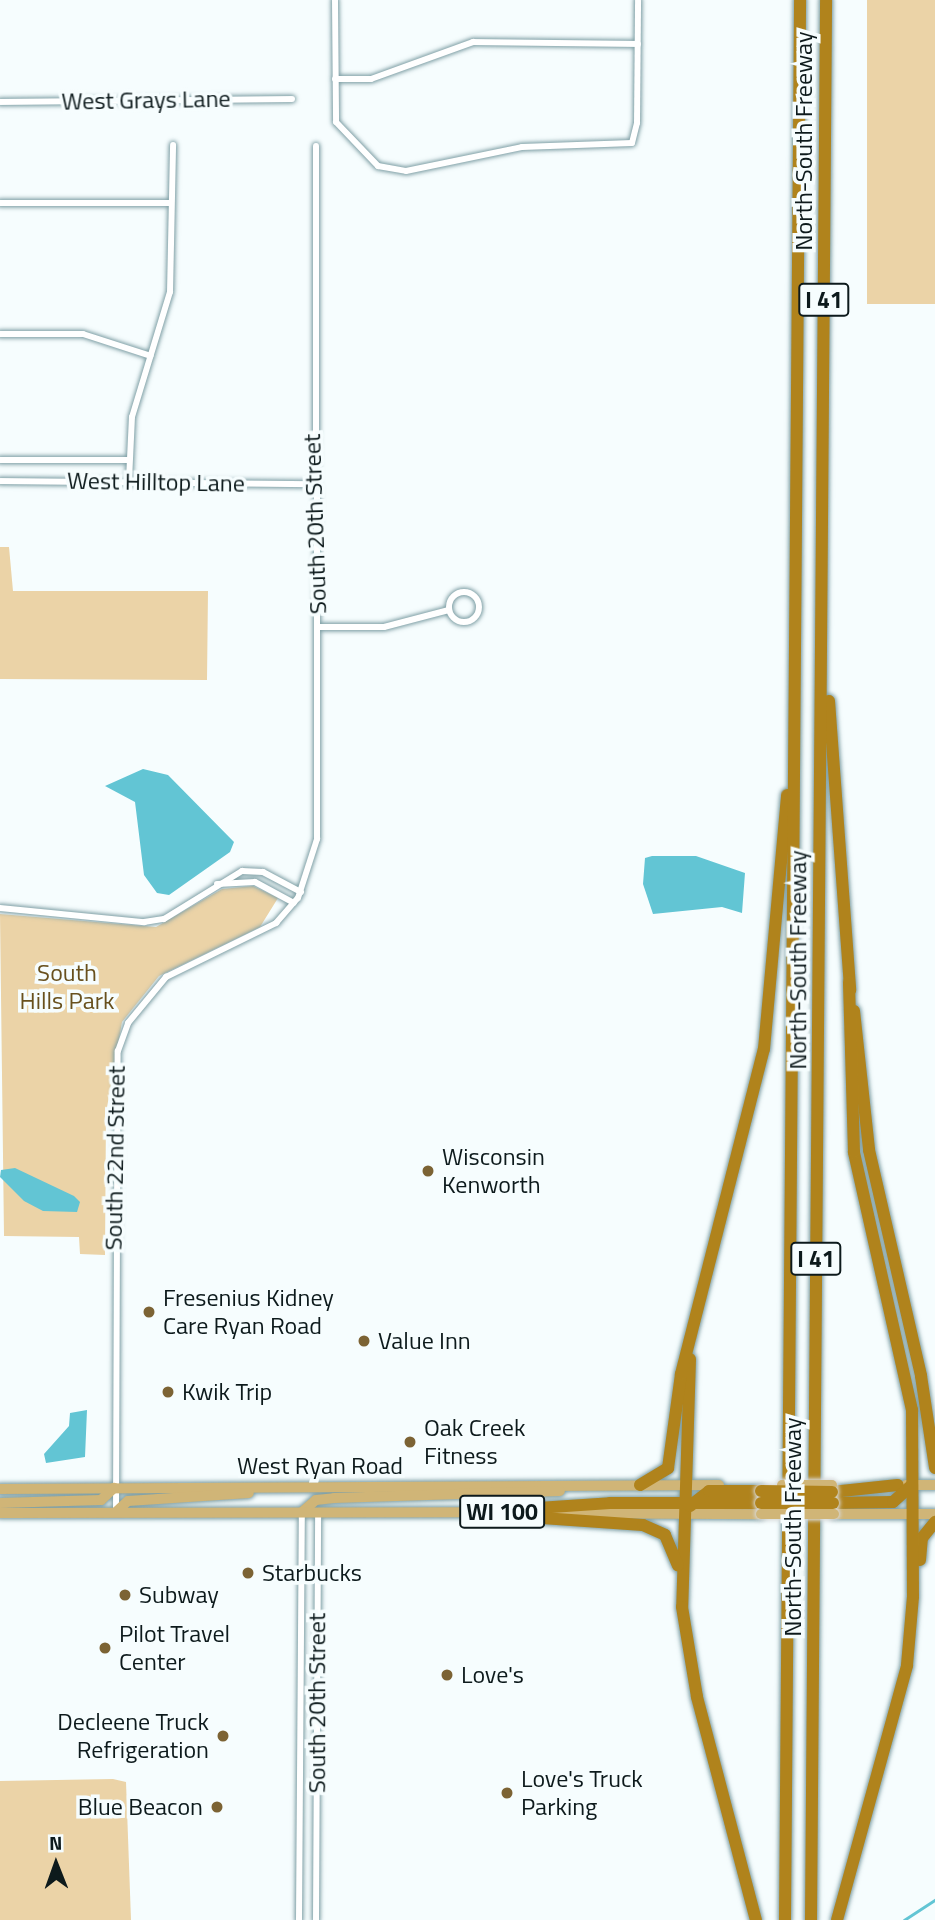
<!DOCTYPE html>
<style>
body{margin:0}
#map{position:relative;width:935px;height:1920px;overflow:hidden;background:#f6fdfe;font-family:"Titillium Web",sans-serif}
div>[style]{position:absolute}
.green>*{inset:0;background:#ebd3a7;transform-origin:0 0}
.water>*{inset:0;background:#62c5d4}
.stream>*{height:2.5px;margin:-1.25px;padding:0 1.25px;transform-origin:1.25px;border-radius:1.25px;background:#62c5d4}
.roads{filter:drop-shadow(0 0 2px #80a0a6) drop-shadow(0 0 2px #80a0a6)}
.minor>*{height:6px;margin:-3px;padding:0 3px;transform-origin:3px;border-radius:3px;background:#fff}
.minor>.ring{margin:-3px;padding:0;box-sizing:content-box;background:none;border:6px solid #fff;border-radius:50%}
.primary>*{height:10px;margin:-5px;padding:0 5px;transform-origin:5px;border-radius:5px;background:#d0b577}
.motorway>*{height:12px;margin:-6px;padding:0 6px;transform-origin:6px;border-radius:6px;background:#b0831c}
.bridges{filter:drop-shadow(0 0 2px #d8dadb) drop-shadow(0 0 2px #d8dadb)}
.primary-bridge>*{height:10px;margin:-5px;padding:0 5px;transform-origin:5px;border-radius:5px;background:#d0b577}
.motorway-bridge>*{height:12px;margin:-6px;padding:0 6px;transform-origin:6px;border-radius:6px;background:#b0831c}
.dots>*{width:19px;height:19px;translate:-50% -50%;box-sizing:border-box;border:4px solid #f6fdfe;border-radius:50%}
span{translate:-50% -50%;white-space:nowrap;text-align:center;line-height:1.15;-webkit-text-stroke:7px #f6fdfe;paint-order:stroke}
.shield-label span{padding:2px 5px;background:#f6fdfe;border:2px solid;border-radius:5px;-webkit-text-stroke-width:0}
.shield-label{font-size:23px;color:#0d1a1c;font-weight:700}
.street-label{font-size:24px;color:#0d1a1c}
.park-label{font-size:24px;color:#68501d}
.poi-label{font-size:24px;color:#0d1a1c}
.left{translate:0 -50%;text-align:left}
.right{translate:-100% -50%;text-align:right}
.north{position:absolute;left:21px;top:1829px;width:70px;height:70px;-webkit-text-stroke:5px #f6fdfe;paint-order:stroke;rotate:359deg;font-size:19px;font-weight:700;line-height:28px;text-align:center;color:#0d1a1c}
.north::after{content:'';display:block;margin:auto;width:24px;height:32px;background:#0d1a1c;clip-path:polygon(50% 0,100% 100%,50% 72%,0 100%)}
</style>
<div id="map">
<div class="green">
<div style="left:867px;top:0;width:68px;height:304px"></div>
<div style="clip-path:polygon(0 547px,9px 547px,13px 591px,208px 591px,207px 680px,0 679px)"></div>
<div style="clip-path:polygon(253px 886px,278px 898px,260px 927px,159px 976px,122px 1022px,106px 1113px,105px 1255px,80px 1254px,79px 1237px,4px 1236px,0 914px,156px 927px,222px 889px)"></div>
<div style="clip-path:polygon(113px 1779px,126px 1782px,131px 1920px,0 1920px,0 1781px)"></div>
</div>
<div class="water">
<div style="clip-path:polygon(143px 769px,168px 775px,234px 842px,230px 852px,169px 895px,157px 893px,144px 875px,135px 802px,105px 786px)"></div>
<div style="clip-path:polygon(652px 856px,696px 856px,745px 873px,742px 913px,722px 907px,653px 914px,643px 884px,645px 858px)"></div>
<div style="clip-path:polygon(15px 1168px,74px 1196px,80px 1202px,77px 1212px,43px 1211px,24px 1201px,0 1177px,1px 1170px)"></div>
<div style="clip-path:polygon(87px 1410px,85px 1457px,46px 1463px,44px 1454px,69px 1426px,70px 1413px)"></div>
</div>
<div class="stream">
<div style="left:904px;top:1920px;width:37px;rotate:-33deg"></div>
</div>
<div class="roads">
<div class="minor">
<div style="left:335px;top:0;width:122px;rotate:89.5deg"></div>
<div style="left:336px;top:122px;width:61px;rotate:46.3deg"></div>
<div style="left:378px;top:166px;width:28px;rotate:10deg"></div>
<div style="left:406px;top:171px;width:118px;rotate:-11.7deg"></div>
<div style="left:522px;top:147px;width:110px;rotate:-2.1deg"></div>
<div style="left:632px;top:143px;width:21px;rotate:-76deg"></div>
<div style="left:637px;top:123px;width:123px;rotate:-89.5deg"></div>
<div style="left:335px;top:79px;width:36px"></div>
<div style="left:371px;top:79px;width:109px;rotate:-19.9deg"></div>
<div style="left:473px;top:42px;width:165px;rotate:0.7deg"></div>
<div style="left:0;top:102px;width:292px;rotate:-0.6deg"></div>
<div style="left:0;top:203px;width:171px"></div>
<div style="left:0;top:334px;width:83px"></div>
<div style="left:83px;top:334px;width:71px;rotate:17.9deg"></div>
<div style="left:0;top:460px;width:129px"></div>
<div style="left:129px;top:480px;width:63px;rotate:-87.3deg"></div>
<div style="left:132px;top:417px;width:131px;rotate:-73.1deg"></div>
<div style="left:170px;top:292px;width:147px;rotate:-88.8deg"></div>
<div style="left:0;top:481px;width:312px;rotate:0.6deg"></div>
<div class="ring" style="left:449px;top:592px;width:24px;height:24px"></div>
<div style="left:318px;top:627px;width:66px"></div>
<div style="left:384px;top:627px;width:67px;rotate:-14.7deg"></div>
<div style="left:217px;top:884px;width:38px;rotate:-3deg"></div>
<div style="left:255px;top:882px;width:44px;rotate:28.3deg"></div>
<div style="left:0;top:908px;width:145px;rotate:5.6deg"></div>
<div style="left:144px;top:922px;width:20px;rotate:-9deg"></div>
<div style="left:164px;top:919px;width:92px;rotate:-31.6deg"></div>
<div style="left:242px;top:871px;width:21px;rotate:3deg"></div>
<div style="left:263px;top:872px;width:43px;rotate:27.8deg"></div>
<div style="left:116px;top:1512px;width:461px;rotate:-89.8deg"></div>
<div style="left:118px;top:1051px;width:30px;rotate:-70deg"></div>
<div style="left:128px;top:1023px;width:60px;rotate:-50.4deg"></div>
<div style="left:166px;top:977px;width:123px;rotate:-26.1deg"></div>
<div style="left:276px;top:923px;width:33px;rotate:-49deg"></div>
<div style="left:298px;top:898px;width:62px;rotate:-72.1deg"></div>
<div style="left:317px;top:839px;width:693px;rotate:-90.08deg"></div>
<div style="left:299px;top:1920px;width:408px;rotate:-89.6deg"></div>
<div style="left:316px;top:1920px;width:408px;rotate:-89.7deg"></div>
</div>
<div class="primary">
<div style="left:906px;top:1485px;width:29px"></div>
<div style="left:0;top:1489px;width:719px;rotate:-0.32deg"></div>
<div style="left:0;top:1503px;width:101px;rotate:-1.7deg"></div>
<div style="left:101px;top:1500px;width:18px;rotate:-43deg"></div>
<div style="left:116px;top:1512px;width:16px;rotate:-43deg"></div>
<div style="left:128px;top:1501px;width:121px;rotate:-3.8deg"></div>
<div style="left:302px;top:1512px;width:18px;rotate:-41deg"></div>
<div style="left:316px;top:1500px;width:18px;rotate:-6deg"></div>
<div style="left:334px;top:1498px;width:226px;rotate:-1.8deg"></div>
<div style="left:0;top:1513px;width:484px;rotate:-0.1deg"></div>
<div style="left:545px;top:1513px;width:216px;rotate:0.3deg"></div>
<div style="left:834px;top:1514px;width:101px"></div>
</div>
<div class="motorway">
<div style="left:829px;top:701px;width:290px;rotate:85.8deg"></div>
<div style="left:854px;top:1011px;width:140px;rotate:83.8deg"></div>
<div style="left:869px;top:1150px;width:232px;rotate:77deg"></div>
<div style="left:921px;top:1376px;width:93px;rotate:81.3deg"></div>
<div style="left:690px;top:1359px;width:248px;rotate:91.8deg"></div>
<div style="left:682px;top:1607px;width:91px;rotate:80.5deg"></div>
<div style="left:697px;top:1697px;width:231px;rotate:75.2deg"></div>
<div style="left:640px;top:1485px;width:33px;rotate:-31deg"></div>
<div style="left:668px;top:1468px;width:95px;rotate:-82.1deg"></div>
<div style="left:681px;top:1374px;width:335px;rotate:-75.7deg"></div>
<div style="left:764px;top:1049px;width:255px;rotate:-84.8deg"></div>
<div style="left:832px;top:1492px;width:66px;rotate:-6.1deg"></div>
<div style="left:833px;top:1503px;width:60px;rotate:-1deg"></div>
<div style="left:893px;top:1502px;width:25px;rotate:-42deg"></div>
<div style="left:690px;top:1506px;width:24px;rotate:-38deg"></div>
<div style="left:709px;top:1491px;width:52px"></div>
<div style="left:476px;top:1512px;width:134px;rotate:-3.8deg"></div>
<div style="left:610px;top:1503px;width:151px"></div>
<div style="left:499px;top:1515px;width:144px;rotate:4deg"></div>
<div style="left:643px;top:1525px;width:24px;rotate:24deg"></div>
<div style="left:665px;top:1535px;width:33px;rotate:67deg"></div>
<div style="left:920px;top:1560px;width:22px;rotate:-85deg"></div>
<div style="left:922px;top:1538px;width:21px;rotate:-51deg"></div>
<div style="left:785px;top:1920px;width:1920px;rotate:-89.55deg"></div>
<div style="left:811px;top:1920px;width:1920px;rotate:-89.55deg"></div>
<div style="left:837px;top:1920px;width:264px;rotate:-74.6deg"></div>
<div style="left:907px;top:1665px;width:68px;rotate:-85deg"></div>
<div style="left:913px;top:1597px;width:187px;rotate:-90.3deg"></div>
<div style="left:912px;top:1410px;width:264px;rotate:-102.7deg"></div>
<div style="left:854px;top:1152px;width:170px;rotate:-91.7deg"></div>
</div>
</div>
<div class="bridges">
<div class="primary-bridge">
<div style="left:782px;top:1485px;width:50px"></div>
<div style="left:761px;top:1514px;width:73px"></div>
</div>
<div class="motorway-bridge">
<div style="left:761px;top:1491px;width:71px;rotate:0.8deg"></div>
<div style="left:761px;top:1503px;width:72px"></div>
</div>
</div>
<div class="dots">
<div style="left:428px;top:1171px;background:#7c6334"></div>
<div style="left:149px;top:1312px;background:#7c6334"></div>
<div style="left:364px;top:1341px;background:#7c6334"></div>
<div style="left:168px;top:1392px;background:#7c6334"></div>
<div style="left:410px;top:1442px;background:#7c6334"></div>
<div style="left:248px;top:1573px;background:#7c6334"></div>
<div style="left:125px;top:1595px;background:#7c6334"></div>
<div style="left:105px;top:1648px;background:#7c6334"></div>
<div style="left:447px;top:1675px;background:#7c6334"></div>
<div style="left:223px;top:1736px;background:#7c6334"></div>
<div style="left:507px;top:1793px;background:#7c6334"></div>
<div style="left:217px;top:1807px;background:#7c6334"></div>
</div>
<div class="shield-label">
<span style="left:824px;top:300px">I 41</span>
<span style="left:816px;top:1259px">I 41</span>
<span style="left:502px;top:1512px">WI 100</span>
</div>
<div class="street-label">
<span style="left:146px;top:100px;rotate:-1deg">West Grays Lane</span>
<span style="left:804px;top:141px;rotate:-90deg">North-South Freeway</span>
<span style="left:156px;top:482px;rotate:1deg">West Hilltop Lane</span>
<span style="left:315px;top:524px;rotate:-92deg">South 20th Street</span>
<span style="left:798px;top:960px;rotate:-90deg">North-South Freeway</span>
<span style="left:115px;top:1158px;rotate:-89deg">South 22nd Street</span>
<span style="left:320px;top:1466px">West Ryan Road</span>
<span style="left:793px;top:1527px;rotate:-90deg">North-South Freeway</span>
<span style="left:317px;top:1703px;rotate:-90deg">South 20th Street</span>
</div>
<div class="park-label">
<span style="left:67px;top:987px">South<br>Hills Park</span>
</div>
<div class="poi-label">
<span class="left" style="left:442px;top:1171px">Wisconsin<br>Kenworth</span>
<span class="left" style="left:163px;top:1312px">Fresenius Kidney<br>Care Ryan Road</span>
<span class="left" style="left:378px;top:1341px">Value Inn</span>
<span class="left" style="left:182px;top:1392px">Kwik Trip</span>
<span class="left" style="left:424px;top:1442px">Oak Creek<br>Fitness</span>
<span class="left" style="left:262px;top:1573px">Starbucks</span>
<span class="left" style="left:139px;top:1595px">Subway</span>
<span class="left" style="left:119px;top:1648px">Pilot Travel<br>Center</span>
<span class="left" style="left:461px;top:1675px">Love's</span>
<span class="right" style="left:209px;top:1736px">Decleene Truck<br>Refrigeration</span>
<span class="left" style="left:521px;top:1793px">Love's Truck<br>Parking</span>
<span class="right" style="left:203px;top:1807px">Blue Beacon</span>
</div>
<div class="north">N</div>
</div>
